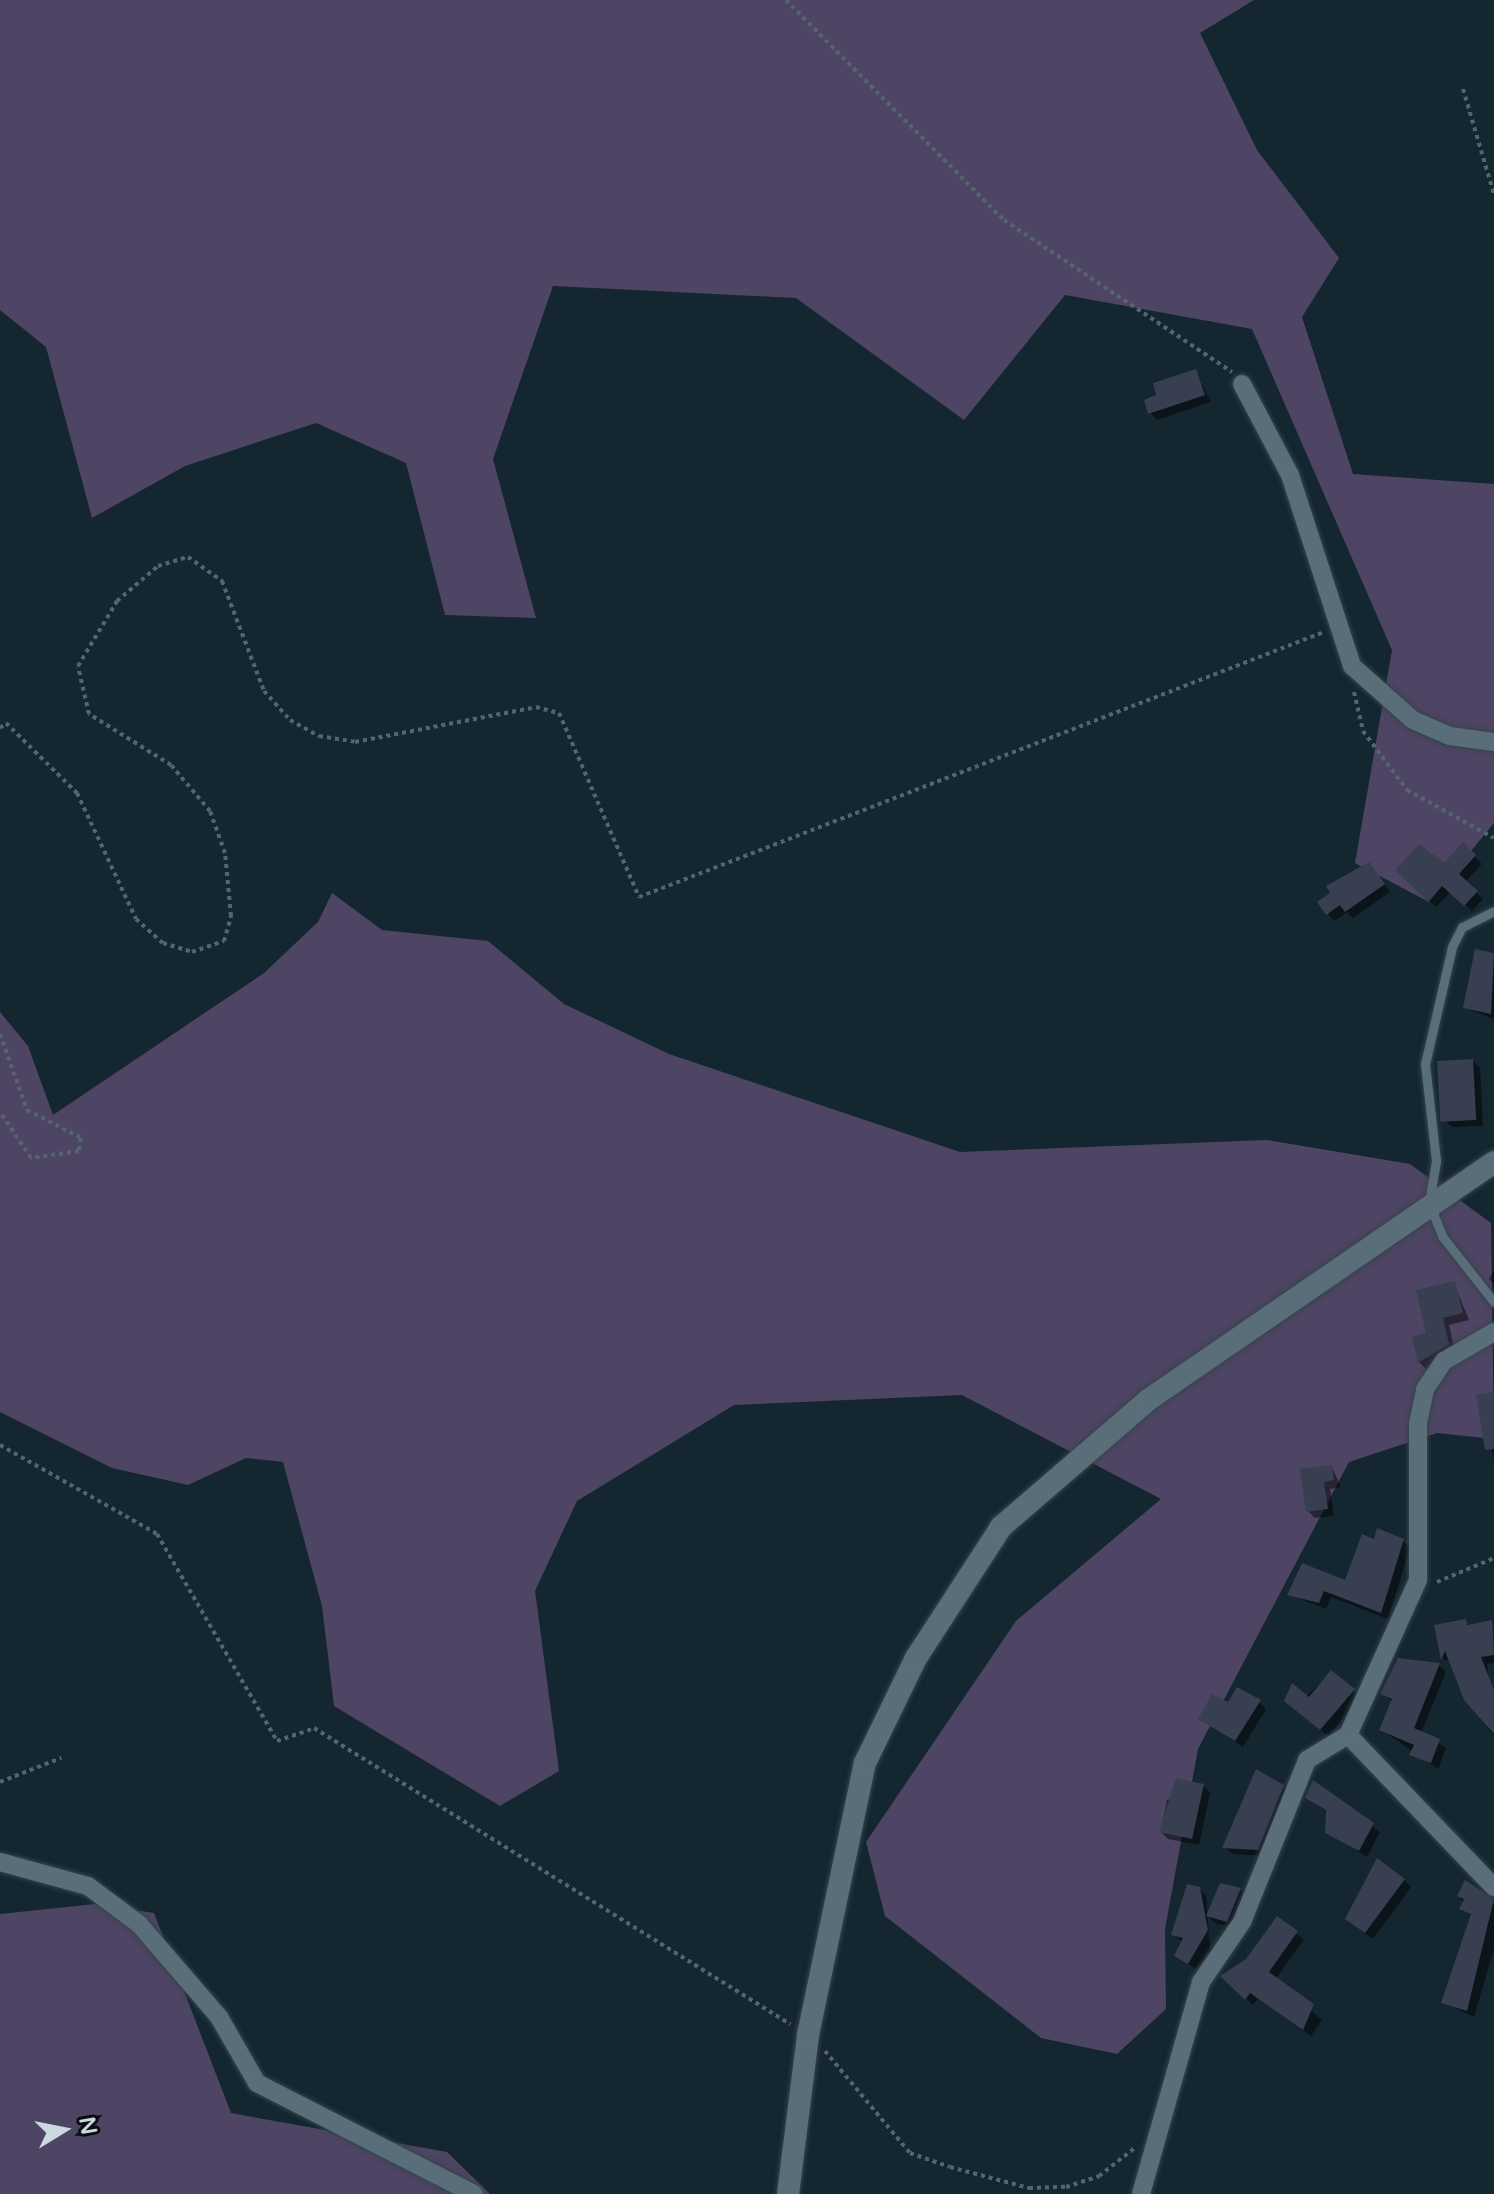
<!DOCTYPE html>
<style>
body{margin:0}
#map{position:relative;width:1494px;height:2194px;overflow:hidden;background:#142630;font-family:"Varela Round",sans-serif}
div>[style]{position:absolute}
.green>*{inset:0;background:#4d4563}
.shadow>*{inset:0;background:#0007}
.building>*{inset:0;background:#383f50;transform-origin:0 0}
.path>*{height:4px;margin-top:-2px;transform-origin:0;background:repeating-linear-gradient(90deg,#55646d 0 4px,transparent 0 8px)}
.roads{filter:drop-shadow(0 0 2px #36434b) drop-shadow(0 0 2px #36434b)}
.service>*{height:9px;margin:-4.5px;padding:0 4.5px;transform-origin:4.5px;border-radius:4.5px;background:#5a6e7a}
.minor>*{height:18px;margin:-9px;padding:0 9px;transform-origin:9px;border-radius:9px;background:#5a6e7a}
.tertiary>*{height:22px;margin:-11px;padding:0 11px;transform-origin:11px;border-radius:11px;background:#5a6e7a}
span{translate:-50% -50%;white-space:nowrap;text-align:center;line-height:1.15;-webkit-text-stroke:6px #070e12;paint-order:stroke}
.north{position:absolute;left:24px;top:2090px;width:80px;height:80px;-webkit-text-stroke:6px #070e12;paint-order:stroke;rotate:80deg;font-size:22px;font-weight:700;line-height:32px;text-align:center;color:#ccd7de}
.north::after{content:'';display:block;margin:auto;width:28px;height:36px;background:#ccd7de;clip-path:polygon(50% 0,100% 100%,50% 72%,0 100%)}
</style>
<div id="map">
<div class="green">
<div style="clip-path:polygon(0 0,1254px 0,1200px 33px,1257px 150px,1339px 258px,1302px 317px,1353px 474px,1494px 484px,1494px 823px,1429px 902px,1355px 863px,1392px 650px,1252px 329px,1065px 295px,964px 420px,796px 298px,553px 286px,493px 459px,536px 618px,445px 615px,406px 463px,316px 423px,185px 466px,92px 518px,46px 347px,0 310px)"></div>
<div style="clip-path:polygon(332px 893px,382px 930px,488px 941px,564px 1004px,669px 1054px,960px 1152px,1267px 1140px,1410px 1164px,1491px 1223px,1494px 1439px,1437px 1433px,1349px 1462px,1198px 1749px,1165px 1929px,1166px 2009px,1117px 2054px,1041px 2038px,885px 1916px,866px 1842px,1016px 1621px,1161px 1499px,962px 1395px,734px 1405px,577px 1501px,535px 1591px,559px 1771px,500px 1806px,334px 1706px,322px 1606px,283px 1462px,246px 1458px,188px 1485px,112px 1468px,0 1412px,0 1012px,28px 1046px,53px 1115px,264px 973px,318px 922px)"></div>
<div style="clip-path:polygon(95px 1904px,154px 1913px,231px 2113px,447px 2152px,490px 2194px,0 2194px,0 1914px)"></div>
</div>
<div class="shadow">
<div style="clip-path:polygon(1195px 371px,1211px 402px,1157px 420px,1150px 413px,1159px 396px)"></div>
<div style="clip-path:polygon(1463px 845px,1482px 864px,1465px 882px,1483px 899px,1472px 911px,1451px 891px,1436px 907px,1397px 870px,1444px 866px)"></div>
<div style="clip-path:polygon(1369px 864px,1390px 892px,1353px 918px,1347px 912px,1335px 921px,1328px 914px)"></div>
<div style="clip-path:polygon(1476px 951px,1494px 955px,1494px 1019px,1465px 1008px)"></div>
<div style="clip-path:polygon(1473px 1061px,1480px 1068px,1483px 1126px,1452px 1127px,1444px 1120px)"></div>
<div style="clip-path:polygon(1494px 1270px,1494px 1284px,1489px 1279px)"></div>
<div style="clip-path:polygon(1454px 1283px,1469px 1320px,1449px 1325px,1455px 1352px,1426px 1369px,1419px 1362px,1428px 1334px)"></div>
<div style="clip-path:polygon(1494px 1394px,1494px 1460px,1479px 1397px)"></div>
<div style="clip-path:polygon(1332px 1467px,1341px 1487px,1330px 1489px,1334px 1516px,1315px 1518px,1308px 1511px)"></div>
<div style="clip-path:polygon(1375px 1541px,1403px 1541px,1410px 1548px,1388px 1619px,1331px 1597px,1326px 1609px,1290px 1595px,1346px 1582px)"></div>
<div style="clip-path:polygon(1491px 1622px,1494px 1663px,1487px 1664px,1494px 1736px,1466px 1699px,1450px 1660px,1443px 1659px,1437px 1627px)"></div>
<div style="clip-path:polygon(1439px 1665px,1446px 1672px,1421px 1733px,1446px 1748px,1438px 1769px,1382px 1730px,1393px 1702px,1382px 1693px)"></div>
<div style="clip-path:polygon(1331px 1673px,1361px 1698px,1328px 1736px,1294px 1708px)"></div>
<div style="clip-path:polygon(1259px 1702px,1266px 1709px,1243px 1747px,1200px 1719px,1229px 1705px)"></div>
<div style="clip-path:polygon(1314px 1782px,1380px 1832px,1367px 1857px,1327px 1832px,1328px 1812px,1307px 1798px)"></div>
<div style="clip-path:polygon(1203px 1786px,1210px 1793px,1199px 1845px,1168px 1839px,1161px 1832px,1167px 1800px)"></div>
<div style="clip-path:polygon(1283px 1787px,1290px 1794px,1265px 1856px,1232px 1854px,1225px 1847px)"></div>
<div style="clip-path:polygon(1404px 1880px,1411px 1887px,1373px 1939px,1354px 1925px)"></div>
<div style="clip-path:polygon(1465px 1883px,1494px 1905px,1494px 1949px,1474px 2017px,1443px 2002px,1472px 1917px,1459px 1896px)"></div>
<div style="clip-path:polygon(1199px 1888px,1206px 1896px,1210px 1951px,1196px 1969px,1176px 1956px,1183px 1942px,1173px 1934px)"></div>
<div style="clip-path:polygon(1240px 1890px,1247px 1897px,1234px 1928px,1215px 1923px,1208px 1916px)"></div>
<div style="clip-path:polygon(1278px 1919px,1304px 1940px,1275px 1980px,1322px 2020px,1311px 2036px,1258px 1998px,1253px 2005px,1223px 1976px,1247px 1960px)"></div>
</div>
<div class="building">
<div style="clip-path:polygon(1196px 369px,1205px 395px,1148px 414px,1144px 400px,1156px 395px,1153px 383px)"></div>
<div style="clip-path:polygon(1463px 842px,1476px 855px,1459px 874px,1478px 891px,1464px 906px,1442px 886px,1428px 902px,1395px 870px,1419px 844px,1444px 863px)"></div>
<div style="clip-path:polygon(1369px 862px,1385px 884px,1345px 912px,1340px 905px,1326px 915px,1317px 902px,1330px 893px,1326px 886px)"></div>
<div style="clip-path:polygon(1475px 949px,1494px 953px,1491px 1014px,1463px 1008px)"></div>
<div style="left:1473px;top:1059px;width:61px;height:36px;rotate:87deg"></div>
<div style="clip-path:polygon(1455px 1281px,1463px 1313px,1443px 1318px,1449px 1344px,1418px 1363px,1412px 1336px,1426px 1333px,1416px 1290px)"></div>
<div style="clip-path:polygon(1494px 1392px,1494px 1449px,1485px 1450px,1476px 1395px)"></div>
<div style="clip-path:polygon(1332px 1465px,1334px 1480px,1324px 1482px,1328px 1509px,1306px 1512px,1300px 1469px)"></div>
<div style="clip-path:polygon(1377px 1528px,1404px 1539px,1381px 1613px,1324px 1591px,1319px 1603px,1287px 1595px,1302px 1563px,1345px 1580px,1362px 1534px,1374px 1539px)"></div>
<div style="clip-path:polygon(1466px 1619px,1467px 1625px,1492px 1620px,1494px 1655px,1481px 1657px,1494px 1690px,1494px 1734px,1464px 1700px,1445px 1651px,1441px 1660px,1434px 1625px)"></div>
<div style="clip-path:polygon(1398px 1658px,1440px 1663px,1414px 1728px,1440px 1739px,1431px 1763px,1409px 1755px,1414px 1745px,1379px 1730px,1392px 1699px,1380px 1694px)"></div>
<div style="clip-path:polygon(1331px 1670px,1355px 1689px,1320px 1730px,1284px 1701px,1292px 1683px,1309px 1697px)"></div>
<div style="clip-path:polygon(1237px 1687px,1261px 1700px,1235px 1741px,1198px 1719px,1212px 1694px,1228px 1702px)"></div>
<div style="clip-path:polygon(1256px 1769px,1284px 1785px,1258px 1850px,1222px 1848px)"></div>
<div style="clip-path:polygon(1176px 1778px,1204px 1784px,1192px 1839px,1159px 1832px)"></div>
<div style="clip-path:polygon(1313px 1780px,1374px 1823px,1359px 1851px,1325px 1833px,1326px 1810px,1305px 1798px)"></div>
<div style="clip-path:polygon(1377px 1858px,1405px 1879px,1365px 1933px,1345px 1919px)"></div>
<div style="clip-path:polygon(1465px 1880px,1494px 1899px,1467px 2011px,1441px 2003px,1471px 1914px,1459px 1909px,1464px 1899px,1457px 1896px)"></div>
<div style="clip-path:polygon(1220px 1883px,1241px 1888px,1227px 1922px,1206px 1916px)"></div>
<div style="clip-path:polygon(1187px 1884px,1200px 1887px,1208px 1930px,1188px 1964px,1174px 1956px,1183px 1938px,1171px 1935px)"></div>
<div style="clip-path:polygon(1277px 1916px,1298px 1931px,1269px 1972px,1314px 2004px,1303px 2030px,1250px 1993px,1245px 2000px,1220px 1976px,1246px 1959px)"></div>
</div>
<div class="path">
<div style="left:786px;top:0;width:310px;rotate:45.3deg"></div>
<div style="left:1004px;top:220px;width:274px;rotate:33.7deg"></div>
<div style="left:1463px;top:89px;width:109px;rotate:73.6deg"></div>
<div style="left:1354px;top:692px;width:40px;rotate:77deg"></div>
<div style="left:1363px;top:731px;width:74px;rotate:53.3deg"></div>
<div style="left:1407px;top:790px;width:99px;rotate:28.9deg"></div>
<div style="left:0;top:728px;width:8px;rotate:-40deg"></div>
<div style="left:6px;top:723px;width:100px;rotate:44.6deg"></div>
<div style="left:77px;top:793px;width:139px;rotate:64.9deg"></div>
<div style="left:136px;top:919px;width:36px;rotate:42deg"></div>
<div style="left:163px;top:943px;width:30px;rotate:17deg"></div>
<div style="left:192px;top:952px;width:34px;rotate:-19deg"></div>
<div style="left:224px;top:941px;width:26px;rotate:-74deg"></div>
<div style="left:231px;top:916px;width:63px;rotate:-95.4deg"></div>
<div style="left:225px;top:853px;width:45px;rotate:-109.7deg"></div>
<div style="left:210px;top:811px;width:60px;rotate:-130.3deg"></div>
<div style="left:171px;top:765px;width:97px;rotate:-148.1deg"></div>
<div style="left:89px;top:714px;width:49px;rotate:-102.9deg"></div>
<div style="left:78px;top:666px;width:76px;rotate:-59deg"></div>
<div style="left:117px;top:601px;width:54px;rotate:-40.5deg"></div>
<div style="left:158px;top:566px;width:31px;rotate:-17deg"></div>
<div style="left:188px;top:557px;width:42px;rotate:35.2deg"></div>
<div style="left:222px;top:581px;width:118px;rotate:69.1deg"></div>
<div style="left:264px;top:691px;width:39px;rotate:48deg"></div>
<div style="left:290px;top:720px;width:33px;rotate:29deg"></div>
<div style="left:319px;top:736px;width:36px;rotate:9deg"></div>
<div style="left:355px;top:742px;width:184px;rotate:-10.9deg"></div>
<div style="left:536px;top:707px;width:24px;rotate:15deg"></div>
<div style="left:559px;top:713px;width:201px;rotate:66.5deg"></div>
<div style="left:639px;top:897px;width:734px;rotate:-21.15deg"></div>
<div style="left:0;top:1034px;width:81px;rotate:70.4deg"></div>
<div style="left:27px;top:1110px;width:61px;rotate:27.4deg"></div>
<div style="left:81px;top:1138px;width:13px;rotate:99deg"></div>
<div style="left:79px;top:1151px;width:49px;rotate:171.7deg"></div>
<div style="left:31px;top:1158px;width:55px;rotate:-124deg"></div>
<div style="left:0;top:1445px;width:180px;rotate:29.5deg"></div>
<div style="left:157px;top:1534px;width:239px;rotate:59.9deg"></div>
<div style="left:277px;top:1741px;width:39px;rotate:-19deg"></div>
<div style="left:314px;top:1728px;width:561px;rotate:31.88deg"></div>
<div style="left:1437px;top:1582px;width:62px;rotate:-22.8deg"></div>
<div style="left:0;top:1782px;width:66px;rotate:-21.5deg"></div>
<div style="left:825px;top:2051px;width:133px;rotate:50.2deg"></div>
<div style="left:910px;top:2153px;width:42px;rotate:19.3deg"></div>
<div style="left:950px;top:2167px;width:82px;rotate:14.9deg"></div>
<div style="left:1029px;top:2188px;width:37px;rotate:-2deg"></div>
<div style="left:1066px;top:2187px;width:35px;rotate:-18deg"></div>
<div style="left:1099px;top:2176px;width:47px;rotate:-38.1deg"></div>
</div>
<div class="roads">
<div class="service">
<div style="left:1494px;top:911px;width:36px;rotate:153deg"></div>
<div style="left:1462px;top:927px;width:22px;rotate:117deg"></div>
<div style="left:1452px;top:947px;width:120px;rotate:103deg"></div>
<div style="left:1425px;top:1064px;width:98px;rotate:83.5deg"></div>
<div style="left:1436px;top:1161px;width:43px;rotate:99.5deg"></div>
<div style="left:1429px;top:1203px;width:35px;rotate:68deg"></div>
<div style="left:1442px;top:1236px;width:84px;rotate:51.8deg"></div>
</div>
<div class="minor">
<div style="left:1242px;top:384px;width:103px;rotate:62.2deg"></div>
<div style="left:1290px;top:475px;width:201px;rotate:72deg"></div>
<div style="left:1352px;top:666px;width:81px;rotate:41.5deg"></div>
<div style="left:1413px;top:720px;width:40px;rotate:23.4deg"></div>
<div style="left:1450px;top:736px;width:44px;rotate:7.8deg"></div>
<div style="left:1348px;top:1735px;width:211px;rotate:46.2deg"></div>
<div style="left:0;top:1862px;width:91px;rotate:15.3deg"></div>
<div style="left:88px;top:1886px;width:64px;rotate:36.7deg"></div>
<div style="left:139px;top:1924px;width:123px;rotate:49.3deg"></div>
<div style="left:219px;top:2017px;width:76px;rotate:60.1deg"></div>
<div style="left:257px;top:2083px;width:244px;rotate:27.1deg"></div>
<div style="left:1141px;top:2194px;width:220px;rotate:-74.2deg"></div>
<div style="left:1201px;top:1982px;width:73px;rotate:-55.7deg"></div>
<div style="left:1242px;top:1922px;width:175px;rotate:-68.1deg"></div>
<div style="left:1307px;top:1760px;width:48px;rotate:-31.4deg"></div>
<div style="left:1348px;top:1735px;width:170px;rotate:-65.7deg"></div>
<div style="left:1418px;top:1580px;width:157px;rotate:-90deg"></div>
<div style="left:1418px;top:1423px;width:35px;rotate:-78deg"></div>
<div style="left:1425px;top:1389px;width:34px;rotate:-56deg"></div>
<div style="left:1444px;top:1361px;width:58px;rotate:-30.1deg"></div>
</div>
<div class="tertiary">
<div style="left:788px;top:2194px;width:160px;rotate:-82.8deg"></div>
<div style="left:808px;top:2035px;width:278px;rotate:-78.2deg"></div>
<div style="left:865px;top:1763px;width:117px;rotate:-64.1deg"></div>
<div style="left:916px;top:1658px;width:156px;rotate:-57deg"></div>
<div style="left:1001px;top:1527px;width:194px;rotate:-40.8deg"></div>
<div style="left:1148px;top:1400px;width:420px;rotate:-34.5deg"></div>
</div>
</div>
<div class="north">N</div>
</div>
